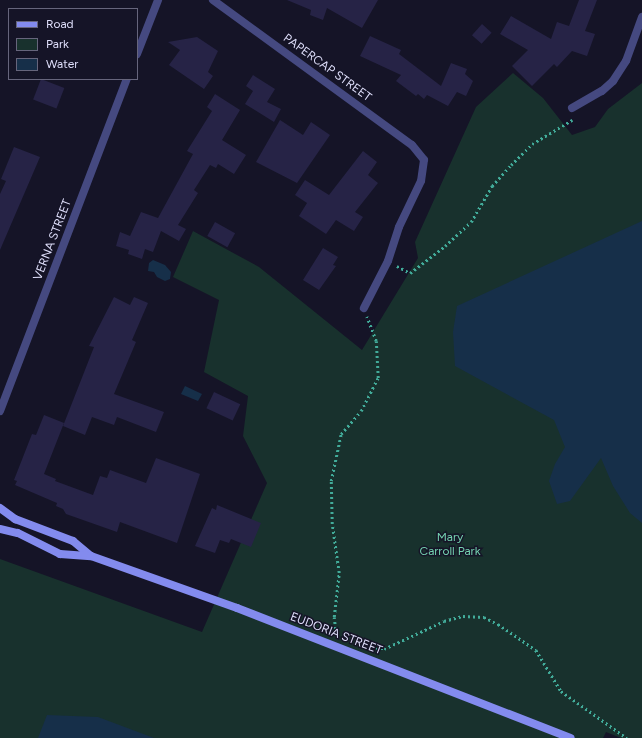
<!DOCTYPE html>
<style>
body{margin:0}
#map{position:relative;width:642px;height:738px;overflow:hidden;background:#151427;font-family:Figtree,sans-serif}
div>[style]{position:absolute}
.green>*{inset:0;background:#18312d}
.water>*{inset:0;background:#162f49}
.building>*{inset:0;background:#262346;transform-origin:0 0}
.path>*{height:2.5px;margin-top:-1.25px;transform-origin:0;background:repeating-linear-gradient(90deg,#42ac9a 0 2px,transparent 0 5px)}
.street>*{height:8px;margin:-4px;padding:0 4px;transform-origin:4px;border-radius:4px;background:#454980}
.secondary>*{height:8px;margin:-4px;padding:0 4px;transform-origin:4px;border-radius:4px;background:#838bee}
span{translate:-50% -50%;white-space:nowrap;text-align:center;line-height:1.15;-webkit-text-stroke:3px #151427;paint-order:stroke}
.street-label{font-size:12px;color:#dfdffb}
.park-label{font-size:12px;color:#74d2b0}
.legend{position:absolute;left:8px;top:8px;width:130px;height:72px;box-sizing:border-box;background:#151427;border:1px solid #66657c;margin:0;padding:5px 7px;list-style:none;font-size:12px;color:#dfdffb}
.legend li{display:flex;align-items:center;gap:8px;height:20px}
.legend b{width:20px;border:1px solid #66657c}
</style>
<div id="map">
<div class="green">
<div style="clip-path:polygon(513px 73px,543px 98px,572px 135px,595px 127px,608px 109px,642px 83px,642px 738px,621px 738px,606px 732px,603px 738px,0 738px,0 559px,202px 632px,267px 483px,243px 436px,248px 396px,204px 372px,219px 300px,173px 277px,193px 231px,259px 267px,362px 350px,418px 258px,415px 242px,476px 107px)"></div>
</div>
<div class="water">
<div style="clip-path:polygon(642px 221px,642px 523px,630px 513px,613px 486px,601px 458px,570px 501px,557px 504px,549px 481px,555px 464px,565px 447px,554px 420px,455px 366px,453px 332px,457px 306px)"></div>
<div style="clip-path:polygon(153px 260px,165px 265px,171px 272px,170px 279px,165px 281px,157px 277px,154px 272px,148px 271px,149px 263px)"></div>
<div style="clip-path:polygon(185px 386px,202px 394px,198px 401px,181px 394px)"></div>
<div style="clip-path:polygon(47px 715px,98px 717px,154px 738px,38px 738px)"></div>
</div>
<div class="building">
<div style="clip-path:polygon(287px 0,378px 0,362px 28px,327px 8px,323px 20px,310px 15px,311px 10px)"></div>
<div style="clip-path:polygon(579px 0,597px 0,585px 31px,595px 34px,587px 56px,572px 51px,557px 67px,554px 64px,532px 86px,512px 66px,528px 50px,500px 34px,511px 16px,551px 39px,557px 22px,569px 26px)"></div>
<div style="left:482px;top:24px;width:13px;height:15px;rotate:42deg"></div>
<div style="clip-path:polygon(370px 36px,401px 50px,399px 54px,441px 86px,451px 63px,467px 69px,465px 74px,473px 81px,466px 96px,457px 92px,448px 106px,427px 95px,424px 99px,418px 94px,416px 96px,396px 81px,401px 75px,360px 56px)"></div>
<div style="clip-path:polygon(197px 37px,218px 51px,208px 72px,213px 76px,204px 89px,169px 65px,180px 50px,168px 42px)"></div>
<div style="clip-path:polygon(253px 75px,275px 89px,267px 102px,281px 109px,274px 122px,245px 104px,253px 91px,246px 86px)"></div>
<div style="left:41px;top:79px;width:25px;height:22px;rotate:21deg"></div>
<div style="clip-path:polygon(215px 94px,240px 110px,222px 140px,246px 155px,234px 174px,218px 164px,216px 168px,210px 165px,194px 190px,198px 193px,178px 225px,186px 229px,179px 241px,161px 231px,153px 252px,145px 249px,142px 259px,128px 254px,129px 250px,116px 246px,120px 232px,130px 236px,141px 212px,158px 218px,193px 154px,187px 151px,212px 111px,207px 107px)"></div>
<div style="clip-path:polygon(280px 120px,303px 135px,311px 122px,330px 135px,297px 183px,256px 162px)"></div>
<div style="clip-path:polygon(14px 147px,40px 157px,0 250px,0 194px,6px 181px,1px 179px)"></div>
<div style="clip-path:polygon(363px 151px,377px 162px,368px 175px,378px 183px,355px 212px,363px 217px,354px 231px,336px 220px,326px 234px,299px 216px,307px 203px,295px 195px,305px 180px,329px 195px)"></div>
<div style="left:215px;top:222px;width:23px;height:16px;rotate:29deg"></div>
<div style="clip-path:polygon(323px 248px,338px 257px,333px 265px,336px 266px,319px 290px,303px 280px)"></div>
<div style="clip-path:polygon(114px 297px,130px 305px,134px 297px,148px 303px,132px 340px,136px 342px,114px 394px,164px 412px,156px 432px,117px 417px,114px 425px,92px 417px,85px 435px,63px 426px,94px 347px,89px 346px)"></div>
<div style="left:214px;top:392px;width:29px;height:18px;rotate:25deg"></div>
<div style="clip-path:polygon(44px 415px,64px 423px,44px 474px,56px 479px,55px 481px,93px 495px,100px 476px,107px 478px,110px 470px,146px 483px,156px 458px,200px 474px,177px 543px,120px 522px,117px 532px,66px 514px,63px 509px,56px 506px,57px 503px,15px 485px,17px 481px,14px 480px,32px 434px,36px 435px)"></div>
<div style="clip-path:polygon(217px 505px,261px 523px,251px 547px,231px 539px,229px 543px,220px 540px,215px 553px,195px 546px,212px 508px,216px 510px)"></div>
</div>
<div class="path">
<div style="left:397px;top:266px;width:15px;rotate:28deg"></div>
<div style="left:410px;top:273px;width:44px;rotate:-37.6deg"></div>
<div style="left:445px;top:246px;width:35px;rotate:-43deg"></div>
<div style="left:471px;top:222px;width:42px;rotate:-59.7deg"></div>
<div style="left:492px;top:186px;width:28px;rotate:-48deg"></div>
<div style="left:511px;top:165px;width:30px;rotate:-45deg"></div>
<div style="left:532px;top:144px;width:47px;rotate:-31deg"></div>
<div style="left:336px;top:634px;width:17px;rotate:-97deg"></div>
<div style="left:334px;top:617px;width:44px;rotate:-83.5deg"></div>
<div style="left:339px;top:573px;width:49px;rotate:-98.1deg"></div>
<div style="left:332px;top:524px;width:43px;rotate:-91.3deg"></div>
<div style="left:331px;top:481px;width:48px;rotate:-78deg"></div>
<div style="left:341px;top:434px;width:30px;rotate:-49deg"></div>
<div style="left:361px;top:411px;width:37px;rotate:-63deg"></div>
<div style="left:378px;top:378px;width:37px;rotate:-93deg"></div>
<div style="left:376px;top:341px;width:26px;rotate:-111deg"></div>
<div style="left:376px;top:649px;width:8px"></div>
<div style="left:384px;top:649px;width:66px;rotate:-25deg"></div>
<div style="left:444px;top:621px;width:20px;rotate:-15deg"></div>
<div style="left:463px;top:616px;width:21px;rotate:3deg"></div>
<div style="left:484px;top:617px;width:16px;rotate:27deg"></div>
<div style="left:498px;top:624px;width:46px;rotate:34.4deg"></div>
<div style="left:536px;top:650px;width:48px;rotate:58.6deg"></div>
<div style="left:561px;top:691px;width:81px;rotate:35.5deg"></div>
</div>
<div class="street">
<div style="left:213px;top:0;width:246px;rotate:36.1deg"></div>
<div style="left:412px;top:145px;width:19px;rotate:51deg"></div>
<div style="left:424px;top:160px;width:21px;rotate:98deg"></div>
<div style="left:421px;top:181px;width:51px;rotate:115.6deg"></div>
<div style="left:399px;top:227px;width:36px;rotate:108deg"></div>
<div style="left:388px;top:261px;width:53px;rotate:117.1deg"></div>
<div style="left:137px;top:54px;width:58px;rotate:-68.7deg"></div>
<div style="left:572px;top:108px;width:34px;rotate:-30deg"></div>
<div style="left:602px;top:91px;width:15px;rotate:-42deg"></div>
<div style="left:613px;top:81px;width:24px;rotate:-57deg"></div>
<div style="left:626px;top:61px;width:47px;rotate:-70deg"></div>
<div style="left:0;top:411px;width:355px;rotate:-69.1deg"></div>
</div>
<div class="secondary">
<div style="left:0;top:508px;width:19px;rotate:36deg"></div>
<div style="left:15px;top:519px;width:62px;rotate:20.8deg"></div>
<div style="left:73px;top:541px;width:23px;rotate:40deg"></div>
<div style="left:0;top:529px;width:18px;rotate:13deg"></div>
<div style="left:18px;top:533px;width:47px;rotate:26.6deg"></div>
<div style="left:60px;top:554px;width:31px;rotate:4deg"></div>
<div style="left:91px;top:556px;width:155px;rotate:19.6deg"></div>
<div style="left:237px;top:608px;width:358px;rotate:21.3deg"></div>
</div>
<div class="street-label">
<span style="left:327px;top:68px;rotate:36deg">PAPERCAP STREET</span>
<span style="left:53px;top:240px;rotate:-69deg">VERNA STREET</span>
<span style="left:336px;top:634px;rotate:21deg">EUDORIA STREET</span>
</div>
<div class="park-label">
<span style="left:450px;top:545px">Mary<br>Carroll Park</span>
</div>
<ul class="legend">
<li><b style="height:5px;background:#838bee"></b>Road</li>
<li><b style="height:11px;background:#18312d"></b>Park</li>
<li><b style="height:11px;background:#162f49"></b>Water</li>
</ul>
</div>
